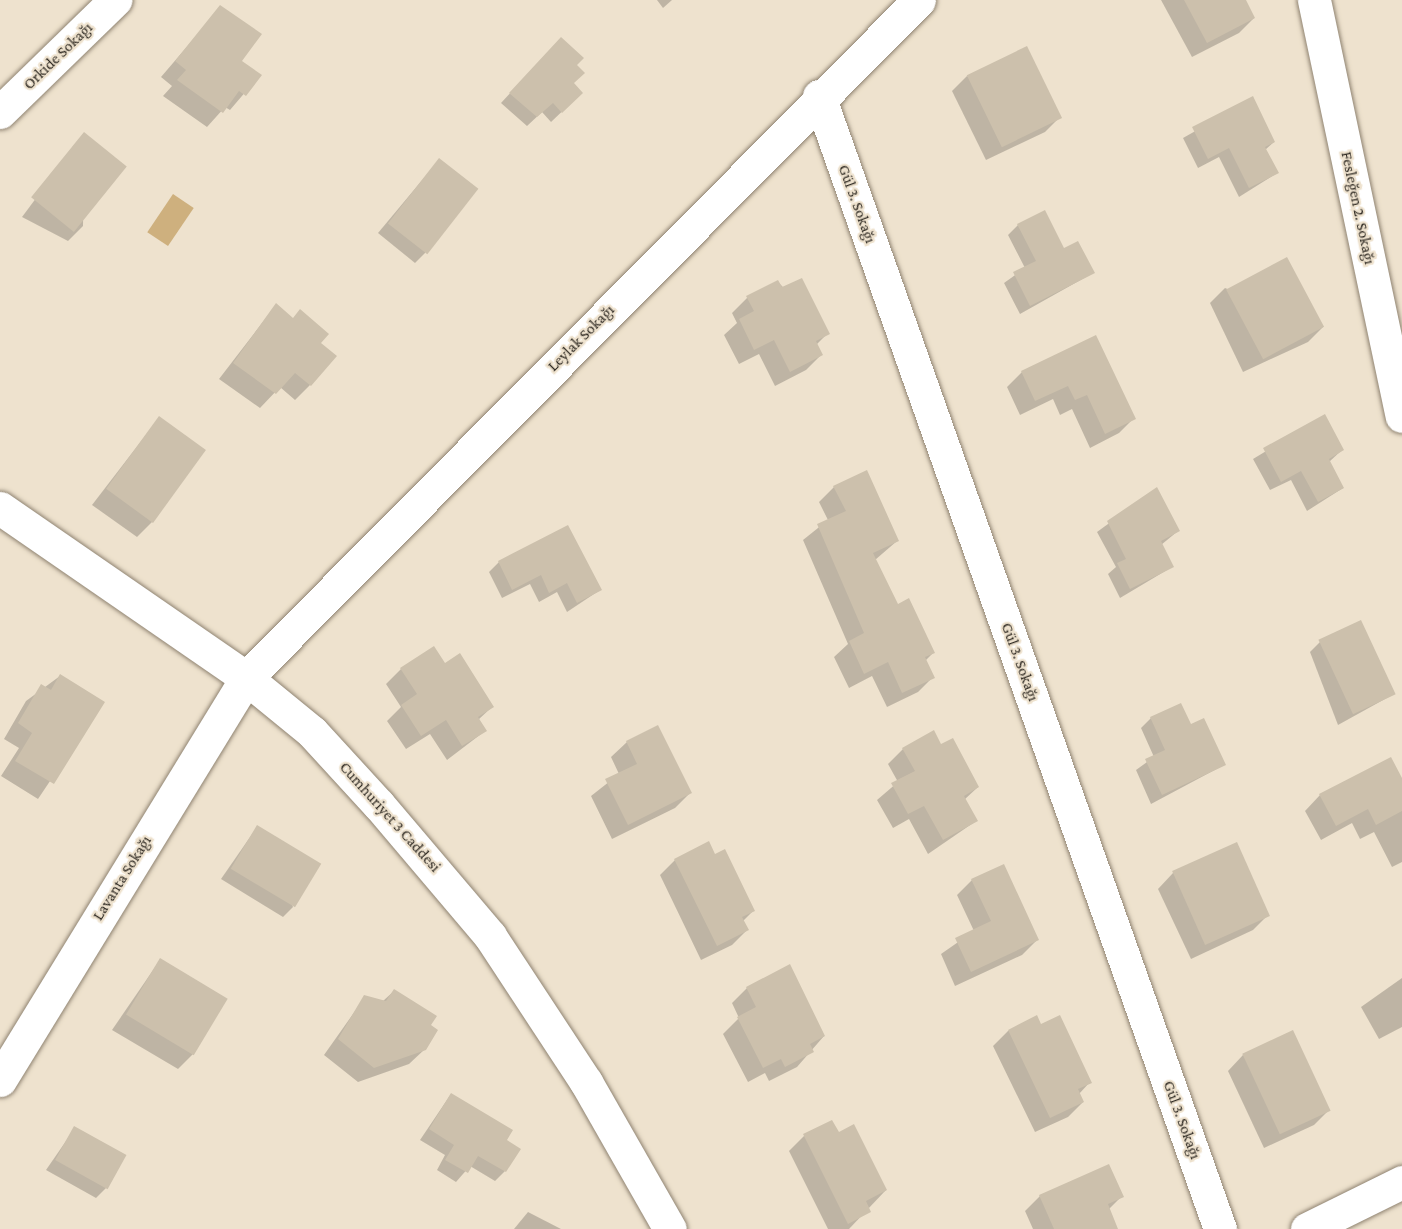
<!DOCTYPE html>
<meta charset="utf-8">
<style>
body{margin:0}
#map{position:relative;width:1402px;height:1229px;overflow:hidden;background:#eee2ce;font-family:"Crimson Pro",serif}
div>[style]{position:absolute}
.water>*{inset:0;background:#ceb07e;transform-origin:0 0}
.shadow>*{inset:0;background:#0003}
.building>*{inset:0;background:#ccc0ac;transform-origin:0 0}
.roads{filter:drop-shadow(0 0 2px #8f8371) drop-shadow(0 0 2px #8f8371)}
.street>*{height:33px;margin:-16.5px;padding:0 16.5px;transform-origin:16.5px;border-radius:16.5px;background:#fff}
span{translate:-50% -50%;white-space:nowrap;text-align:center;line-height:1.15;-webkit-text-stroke:4.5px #eee2ce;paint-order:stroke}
.street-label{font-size:16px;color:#2d2821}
</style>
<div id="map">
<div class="water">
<div style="left:173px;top:194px;width:25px;height:46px;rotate:34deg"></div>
</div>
<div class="shadow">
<div style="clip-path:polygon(657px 0,672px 0,663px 8px)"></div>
<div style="clip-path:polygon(1161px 0,1244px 0,1254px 18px,1239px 33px,1192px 57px)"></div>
<div style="clip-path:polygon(221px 7px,240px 61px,259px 76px,230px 110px,225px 107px,207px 127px,163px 96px,172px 86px,161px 77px)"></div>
<div style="clip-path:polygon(551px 49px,575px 65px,571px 103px,551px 122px,542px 112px,527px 126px,501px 103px)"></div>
<div style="clip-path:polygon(967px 76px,1060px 117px,1045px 132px,986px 160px,952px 91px)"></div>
<div style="clip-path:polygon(1252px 99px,1274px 142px,1265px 150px,1277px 173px,1239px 197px,1219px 157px,1198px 168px,1183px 138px)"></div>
<div style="clip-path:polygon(84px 134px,83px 226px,68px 241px,22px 217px)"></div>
<div style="clip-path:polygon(439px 160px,425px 253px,415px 263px,378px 233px)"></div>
<div style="clip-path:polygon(1018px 225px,1093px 273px,1020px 314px,1004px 283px,1025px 268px,1008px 235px)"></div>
<div style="clip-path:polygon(778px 282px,828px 333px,816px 345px,821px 355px,806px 370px,775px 386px,759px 354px,739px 364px,724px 335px,737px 323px,732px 313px,747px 298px)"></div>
<div style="clip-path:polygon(1225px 288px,1323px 327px,1308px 342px,1243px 372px,1210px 303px)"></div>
<div style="clip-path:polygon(276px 305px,319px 343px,310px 385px,295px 400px,280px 387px,260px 408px,219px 379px)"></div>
<div style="clip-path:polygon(1095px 337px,1134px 418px,1119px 433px,1090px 448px,1072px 409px,1060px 415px,1053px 399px,1020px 415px,1007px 387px,1022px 372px)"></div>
<div style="clip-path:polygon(1324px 416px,1342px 450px,1329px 462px,1343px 488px,1307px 511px,1291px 480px,1270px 490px,1253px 459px)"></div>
<div style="clip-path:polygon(159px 418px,152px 522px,137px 537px,92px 505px)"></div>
<div style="clip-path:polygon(834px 487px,897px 541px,875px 560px,897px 606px,934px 652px,925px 661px,933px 677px,918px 692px,887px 707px,872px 676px,849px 688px,834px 657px,848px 644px,803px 540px,828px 520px,819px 502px)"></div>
<div style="clip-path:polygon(1156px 489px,1178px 531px,1161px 545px,1172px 567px,1120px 598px,1108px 574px,1116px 567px,1097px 532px)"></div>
<div style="clip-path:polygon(499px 562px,600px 590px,567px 612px,557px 592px,539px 602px,530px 584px,502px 598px,489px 572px)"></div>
<div style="clip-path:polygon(1320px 642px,1394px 694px,1338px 725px,1310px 652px)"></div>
<div style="clip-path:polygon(445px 665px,492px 707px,478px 720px,485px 731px,447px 760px,430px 734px,406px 749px,387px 721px,401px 707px,386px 684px,401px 669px)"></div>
<div style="clip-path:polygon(60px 676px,103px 702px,38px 799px,1px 776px,19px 748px,4px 739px,26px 701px)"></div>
<div style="clip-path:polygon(1151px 718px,1190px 727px,1224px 765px,1151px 804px,1136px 770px,1154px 757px,1141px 728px)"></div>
<div style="clip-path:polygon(657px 727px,690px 793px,675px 808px,612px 839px,591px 796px,619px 774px,611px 757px,627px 742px)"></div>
<div style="clip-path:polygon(941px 746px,978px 787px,964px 800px,976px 821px,928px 854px,909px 819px,893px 828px,877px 800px,898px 782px,888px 764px,903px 749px)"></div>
<div style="clip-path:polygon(1402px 781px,1402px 862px,1392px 867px,1374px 832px,1360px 839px,1352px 823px,1321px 840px,1305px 811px,1320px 795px)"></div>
<div style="clip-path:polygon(257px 827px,293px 907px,283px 917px,221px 879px)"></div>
<div style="clip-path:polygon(1237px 844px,1268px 915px,1253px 930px,1191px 959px,1158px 889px,1173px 873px)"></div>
<div style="clip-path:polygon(715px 856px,753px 911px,743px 921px,747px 930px,732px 945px,701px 960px,660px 875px,675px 860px)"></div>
<div style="clip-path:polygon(972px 880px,1037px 940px,1022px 955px,955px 986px,941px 954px,974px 931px,957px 895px)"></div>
<div style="clip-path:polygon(160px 960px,193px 1054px,178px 1069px,112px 1030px)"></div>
<div style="clip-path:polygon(1402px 978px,1402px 1027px,1379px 1039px,1361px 1007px)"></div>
<div style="clip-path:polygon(747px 988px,824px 1036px,797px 1067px,769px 1081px,765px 1073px,748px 1082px,723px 1034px,739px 1018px,732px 1003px)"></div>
<div style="clip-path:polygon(394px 991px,429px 1026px,425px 1049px,409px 1064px,358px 1082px,324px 1055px,365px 997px,383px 1001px)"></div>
<div style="clip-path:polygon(1041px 1026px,1090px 1082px,1079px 1094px,1083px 1102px,1068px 1117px,1035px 1132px,993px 1046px,1008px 1031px)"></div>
<div style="clip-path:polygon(1243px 1055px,1329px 1110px,1314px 1125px,1264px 1148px,1228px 1071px)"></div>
<div style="clip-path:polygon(451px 1094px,505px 1141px,505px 1171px,495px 1181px,470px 1166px,456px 1182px,437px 1170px,445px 1155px,420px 1140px)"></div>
<div style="clip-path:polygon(75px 1128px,106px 1188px,96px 1198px,46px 1170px)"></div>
<div style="clip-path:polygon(838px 1134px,886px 1190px,849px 1229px,828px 1229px,789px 1151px,804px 1136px)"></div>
<div style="clip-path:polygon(1040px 1196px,1122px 1196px,1108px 1210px,1117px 1229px,1033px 1229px,1025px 1211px)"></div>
<div style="clip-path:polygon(528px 1212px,561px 1229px,514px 1229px)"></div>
</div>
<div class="building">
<div style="clip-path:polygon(1184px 0,1246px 0,1255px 18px,1207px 43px)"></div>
<div style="clip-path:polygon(220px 5px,262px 34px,242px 61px,262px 75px,246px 96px,239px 91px,223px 113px,177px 80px,186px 70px,175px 61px)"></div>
<div style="clip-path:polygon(561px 37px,584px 58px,577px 65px,585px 73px,574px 83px,583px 93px,562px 113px,553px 103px,537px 117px,509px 93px)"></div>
<div style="left:1027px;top:46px;width:80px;height:67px;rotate:64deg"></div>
<div style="clip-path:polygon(1253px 96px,1275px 142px,1265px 147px,1279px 173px,1249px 188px,1229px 148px,1208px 159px,1192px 127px)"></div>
<div style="left:84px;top:132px;width:55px;height:84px;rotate:39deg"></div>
<div style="left:439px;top:158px;width:50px;height:83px;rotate:38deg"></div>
<div style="clip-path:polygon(1045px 210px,1064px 248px,1078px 241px,1095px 273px,1030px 306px,1013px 272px,1036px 261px,1017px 224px)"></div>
<div style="left:1287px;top:257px;width:79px;height:69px;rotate:62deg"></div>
<div style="clip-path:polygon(802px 278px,830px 334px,816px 341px,823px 355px,790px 372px,774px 340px,754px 350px,739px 319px,754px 311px,746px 296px,778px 280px,782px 287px)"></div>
<div style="clip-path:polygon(276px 303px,293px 318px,300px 309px,329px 334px,321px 343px,337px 356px,311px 386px,295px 373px,276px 394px,233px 363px)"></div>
<div style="clip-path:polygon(1096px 335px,1136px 419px,1105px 434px,1087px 395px,1075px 400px,1068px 386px,1035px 401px,1021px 371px)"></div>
<div style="clip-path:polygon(1325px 414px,1344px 450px,1329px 459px,1344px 488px,1318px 502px,1301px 471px,1281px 482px,1263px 448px)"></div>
<div style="left:159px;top:416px;width:58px;height:90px;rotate:36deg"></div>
<div style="clip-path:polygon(867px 470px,899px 541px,873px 553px,898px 604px,909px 598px,935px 653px,925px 657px,935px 678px,902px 693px,888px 662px,864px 674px,849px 641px,864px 633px,817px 524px,846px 511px,833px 486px)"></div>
<div style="clip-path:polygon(1157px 487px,1180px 531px,1161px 541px,1174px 567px,1130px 589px,1117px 563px,1126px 559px,1107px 521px)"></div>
<div style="clip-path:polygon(568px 525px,602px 590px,577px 603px,567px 583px,549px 593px,541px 575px,512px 590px,498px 561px)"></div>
<div style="left:1361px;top:620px;width:82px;height:47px;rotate:65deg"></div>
<div style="clip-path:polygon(434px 646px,445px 663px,460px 653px,494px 707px,478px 717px,487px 731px,462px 746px,446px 720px,421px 736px,401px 705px,417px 694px,400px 668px)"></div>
<div style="clip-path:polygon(60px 674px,105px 702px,54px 784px,15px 761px,32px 733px,18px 723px,41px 684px,51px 690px)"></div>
<div style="clip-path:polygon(1181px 703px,1191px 724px,1204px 718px,1226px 765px,1162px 795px,1145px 759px,1165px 750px,1150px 717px)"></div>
<div style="clip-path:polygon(658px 725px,692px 793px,628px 825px,605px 779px,637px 764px,626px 741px)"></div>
<div style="clip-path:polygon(934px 730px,941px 744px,953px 738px,979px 787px,964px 796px,978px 821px,943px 840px,924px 806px,908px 814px,891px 783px,915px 771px,902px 748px)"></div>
<div style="clip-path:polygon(1391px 757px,1402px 778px,1402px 811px,1376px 825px,1368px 809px,1336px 826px,1319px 794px)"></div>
<div style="left:257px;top:825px;width:75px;height:51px;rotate:31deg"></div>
<div style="clip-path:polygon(709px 841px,715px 854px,725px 849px,755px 911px,742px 917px,749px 930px,717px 946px,674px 859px)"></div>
<div style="left:1237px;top:842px;width:81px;height:71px;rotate:66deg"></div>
<div style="clip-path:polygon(1004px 864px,1039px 940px,971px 972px,955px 938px,991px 921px,971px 879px)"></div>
<div style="left:160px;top:958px;width:79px;height:66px;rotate:31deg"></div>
<div style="clip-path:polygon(790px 964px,825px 1036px,810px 1044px,814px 1052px,785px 1067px,781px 1059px,763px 1068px,737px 1017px,756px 1007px,746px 987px)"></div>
<div style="clip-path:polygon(394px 989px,437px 1016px,431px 1025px,438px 1030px,426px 1050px,374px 1068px,338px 1039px,364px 995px,386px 1001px)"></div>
<div style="clip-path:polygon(1037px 1015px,1041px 1024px,1060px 1015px,1092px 1083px,1078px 1089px,1084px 1102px,1050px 1118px,1008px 1030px)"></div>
<div style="left:1293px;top:1030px;width:89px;height:56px;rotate:65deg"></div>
<div style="clip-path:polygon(451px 1093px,513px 1130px,507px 1140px,521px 1149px,506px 1172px,478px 1156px,468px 1173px,445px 1160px,454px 1145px,429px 1129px)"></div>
<div style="clip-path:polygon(832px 1120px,839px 1132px,854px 1124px,887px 1190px,866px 1201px,871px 1212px,848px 1224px,803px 1134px)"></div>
<div style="left:74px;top:1126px;width:60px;height:39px;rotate:29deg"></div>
<div style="clip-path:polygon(1109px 1164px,1124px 1197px,1108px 1204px,1118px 1229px,1054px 1229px,1039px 1195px)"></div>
</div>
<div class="roads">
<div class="street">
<div style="left:1314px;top:0;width:425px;rotate:78.1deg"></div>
<div style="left:819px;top:96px;width:1202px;rotate:70.51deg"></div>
<div style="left:0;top:112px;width:161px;rotate:-44.2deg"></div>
<div style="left:0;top:508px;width:299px;rotate:34.6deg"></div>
<div style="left:246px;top:678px;width:85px;rotate:39.3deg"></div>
<div style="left:312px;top:732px;width:99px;rotate:47.5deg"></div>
<div style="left:379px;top:805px;width:172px;rotate:49.7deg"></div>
<div style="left:490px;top:936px;width:175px;rotate:56.7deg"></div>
<div style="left:586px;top:1082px;width:169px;rotate:60.3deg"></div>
<div style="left:0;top:1080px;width:471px;rotate:-58.5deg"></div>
<div style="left:246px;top:678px;width:955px;rotate:-45.21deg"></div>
<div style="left:1307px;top:1229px;width:106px;rotate:-26.3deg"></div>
</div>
</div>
<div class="street-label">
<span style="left:58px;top:56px;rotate:-44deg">Orkide Sokağı</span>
<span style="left:857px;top:204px;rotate:70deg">Gül 3. Sokağı</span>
<span style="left:1358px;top:208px;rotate:78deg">Fesleğen 2. Sokağı</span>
<span style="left:581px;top:338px;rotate:-45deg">Leylak Sokağı</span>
<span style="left:1020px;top:662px;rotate:70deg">Gül 3. Sokağı</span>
<span style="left:390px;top:817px;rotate:48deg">Cumhuriyet 3 Caddesi</span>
<span style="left:122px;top:878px;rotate:-58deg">Lavanta Sokağı</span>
<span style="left:1182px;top:1120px;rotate:70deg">Gül 3. Sokağı</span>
</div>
</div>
